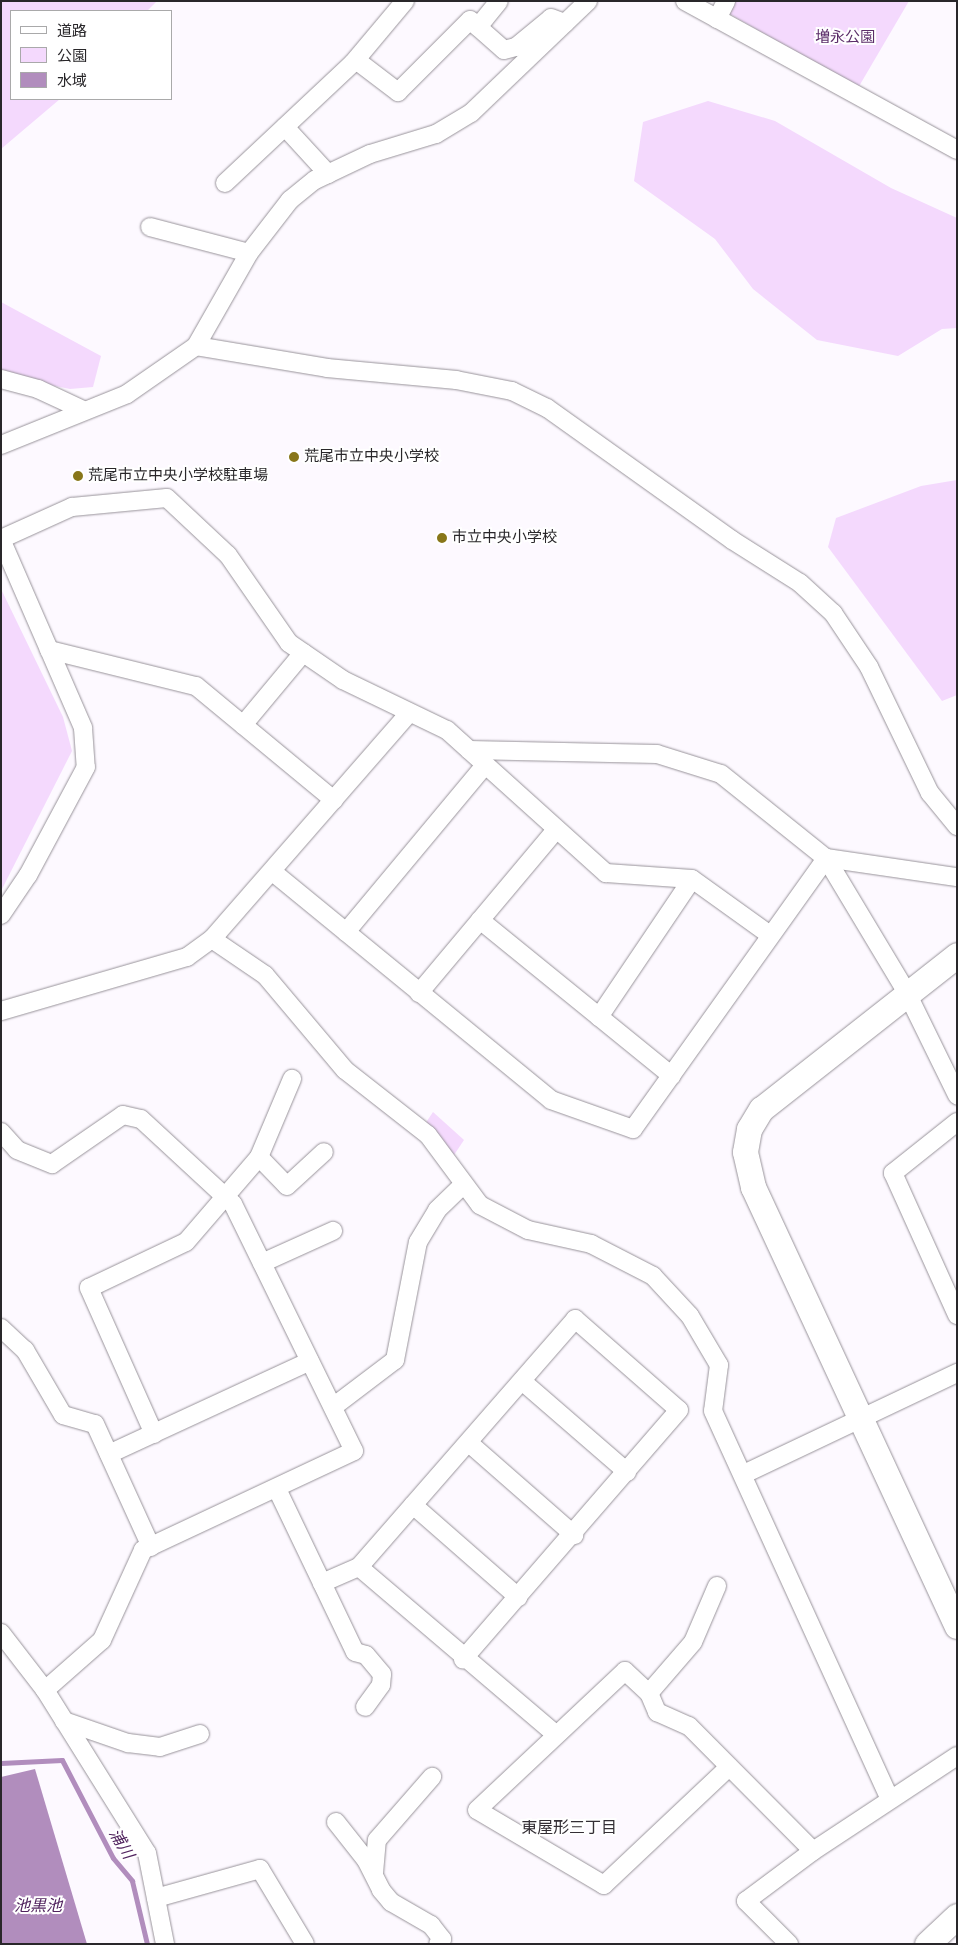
<!DOCTYPE html>
<meta charset="utf-8">
<style>
body{margin:0}
#map{position:relative;width:958px;height:1945px;overflow:hidden;background:#fdf9ff;font-family:"Work Sans","Noto Sans JP",sans-serif}
div>[style]{position:absolute}
.green>*{inset:0;background:#f4d9fd}
.water>*{inset:0;background:#b18dbd}
.stream>*{height:5px;margin:-2.5px;padding:0 2.5px;transform-origin:2.5px;border-radius:2.5px;background:#b18dbd}
.roads{filter:drop-shadow(0 0 1px #98939a) drop-shadow(0 0 1px #98939a)}
.street>*{height:18px;margin:-9px;padding:0 9px;transform-origin:9px;border-radius:9px;background:#fff}
.secondary>*{height:25px;margin:-12.5px;padding:0 12.5px;transform-origin:12.5px;border-radius:12.5px;background:#fff}
.dots>*{width:14px;height:14px;translate:-50% -50%;box-sizing:border-box;border:2px solid #fff;border-radius:50%}
span{translate:-50% -50%;white-space:nowrap;text-align:center;line-height:1.15;-webkit-text-stroke:4px #fff;paint-order:stroke}
.park-label{font-size:15px;color:#5c2e6a}
.poi-label{font-size:15px;color:#29272a}
.left{translate:0 -50%;text-align:left}
.neighbourhood-label{font-size:16px;color:#342f35}
.water-label{font-size:16px;color:#50235e;font-style:italic}
.frame{position:absolute;inset:0;border:2px solid #29272a;pointer-events:none}
.legend{position:absolute;left:10px;top:10px;width:162px;height:90px;box-sizing:border-box;background:#fff;border:1px solid #a9a9aa;margin:0;padding:6px 9px;list-style:none;font-size:15px;color:#29272a}
.legend li{display:flex;align-items:center;gap:10px;height:25px}
.legend b{width:25px;border:1px solid #a9a9aa}
</style>
<div id="map">
<div class="green">
<div style="clip-path:polygon(1px 1px,157px 1px,147px 11px,11px 11px,11px 99px,60px 99px,1px 149px)"></div>
<div style="clip-path:polygon(729px 1px,909px 1px,858px 88px,723px 10px)"></div>
<div style="clip-path:polygon(708px 101px,775px 121px,891px 188px,957px 218px,957px 328px,942px 329px,898px 356px,817px 340px,753px 289px,715px 239px,634px 181px,643px 122px)"></div>
<div style="clip-path:polygon(1px 302px,101px 356px,93px 387px,70px 389px,1px 375px)"></div>
<div style="clip-path:polygon(957px 480px,957px 695px,942px 701px,828px 547px,836px 518px,921px 486px)"></div>
<div style="clip-path:polygon(1px 589px,63px 717px,72px 751px,1px 891px)"></div>
<div style="clip-path:polygon(433px 1112px,464px 1140px,454px 1155px,425px 1124px)"></div>
</div>
<div class="water">
<div style="clip-path:polygon(35px 1769px,87px 1944px,1px 1944px,1px 1777px)"></div>
</div>
<div class="stream">
<div style="left:1px;top:1763px;width:61px;rotate:-2.8deg"></div>
<div style="left:62px;top:1760px;width:110px;rotate:62.5deg"></div>
<div style="left:113px;top:1858px;width:30px;rotate:50deg"></div>
<div style="left:132px;top:1881px;width:65px;rotate:76.6deg"></div>
</div>
<div class="roads">
<div class="street">
<div style="left:685px;top:1px;width:310px;rotate:28.7deg"></div>
<div style="left:717px;top:19px;width:20px;rotate:-63deg"></div>
<div style="left:478px;top:27px;width:33px;rotate:-51deg"></div>
<div style="left:356px;top:60px;width:53px;rotate:37.3deg"></div>
<div style="left:398px;top:92px;width:102px;rotate:-45deg"></div>
<div style="left:470px;top:20px;width:45px;rotate:41.4deg"></div>
<div style="left:504px;top:50px;width:12px;rotate:-14deg"></div>
<div style="left:516px;top:47px;width:45px;rotate:-39.6deg"></div>
<div style="left:551px;top:18px;width:15px;rotate:20deg"></div>
<div style="left:285px;top:127px;width:64px;rotate:47.5deg"></div>
<div style="left:225px;top:183px;width:175px;rotate:-43.2deg"></div>
<div style="left:353px;top:63px;width:81px;rotate:-50deg"></div>
<div style="left:150px;top:227px;width:102px;rotate:14.7deg"></div>
<div style="left:196px;top:346px;width:133px;rotate:9.5deg"></div>
<div style="left:327px;top:368px;width:130px;rotate:5.3deg"></div>
<div style="left:456px;top:380px;width:57px;rotate:11.1deg"></div>
<div style="left:512px;top:391px;width:39px;rotate:26deg"></div>
<div style="left:547px;top:408px;width:227px;rotate:35.5deg"></div>
<div style="left:732px;top:540px;width:80px;rotate:32.3deg"></div>
<div style="left:800px;top:583px;width:45px;rotate:42.3deg"></div>
<div style="left:833px;top:613px;width:65px;rotate:56.3deg"></div>
<div style="left:869px;top:667px;width:140px;rotate:64.2deg"></div>
<div style="left:930px;top:793px;width:43px;rotate:50.7deg"></div>
<div style="left:1px;top:379px;width:38px;rotate:15deg"></div>
<div style="left:38px;top:389px;width:50px;rotate:25deg"></div>
<div style="left:1px;top:445px;width:136px;rotate:-22deg"></div>
<div style="left:127px;top:394px;width:84px;rotate:-34.8deg"></div>
<div style="left:196px;top:346px;width:107px;rotate:-60.3deg"></div>
<div style="left:249px;top:253px;width:67px;rotate:-52.3deg"></div>
<div style="left:290px;top:200px;width:32px;rotate:-39deg"></div>
<div style="left:315px;top:180px;width:61px;rotate:-25.3deg"></div>
<div style="left:370px;top:154px;width:69px;rotate:-16.9deg"></div>
<div style="left:436px;top:134px;width:41px;rotate:-31deg"></div>
<div style="left:471px;top:113px;width:162px;rotate:-43.7deg"></div>
<div style="left:1px;top:539px;width:78px;rotate:-24.3deg"></div>
<div style="left:72px;top:507px;width:95px;rotate:-5.4deg"></div>
<div style="left:167px;top:498px;width:83px;rotate:43.1deg"></div>
<div style="left:228px;top:555px;width:107px;rotate:55.3deg"></div>
<div style="left:289px;top:643px;width:65px;rotate:34.4deg"></div>
<div style="left:343px;top:680px;width:115px;rotate:25.7deg"></div>
<div style="left:447px;top:730px;width:214px;rotate:42deg"></div>
<div style="left:606px;top:873px;width:86px;rotate:4deg"></div>
<div style="left:692px;top:879px;width:96px;rotate:35.7deg"></div>
<div style="left:1px;top:539px;width:206px;rotate:66.5deg"></div>
<div style="left:83px;top:728px;width:39px;rotate:86deg"></div>
<div style="left:86px;top:767px;width:123px;rotate:118.2deg"></div>
<div style="left:28px;top:875px;width:48px;rotate:124deg"></div>
<div style="left:49px;top:650px;width:151px;rotate:13.8deg"></div>
<div style="left:196px;top:686px;width:179px;rotate:39.6deg"></div>
<div style="left:243px;top:725px;width:94px;rotate:-50.2deg"></div>
<div style="left:469px;top:750px;width:188px;rotate:1.2deg"></div>
<div style="left:657px;top:754px;width:67px;rotate:17.4deg"></div>
<div style="left:721px;top:774px;width:134px;rotate:38.7deg"></div>
<div style="left:826px;top:858px;width:157px;rotate:59deg"></div>
<div style="left:907px;top:993px;width:114px;rotate:63.9deg"></div>
<div style="left:826px;top:858px;width:132px;rotate:8.3deg"></div>
<div style="left:274px;top:873px;width:358px;rotate:39.3deg"></div>
<div style="left:551px;top:1100px;width:87px;rotate:19.5deg"></div>
<div style="left:633px;top:1129px;width:333px;rotate:-54.5deg"></div>
<div style="left:480px;top:920px;width:247px;rotate:39.1deg"></div>
<div style="left:346px;top:932px;width:217px;rotate:-50.2deg"></div>
<div style="left:212px;top:939px;width:64px;rotate:34.2deg"></div>
<div style="left:265px;top:975px;width:124px;rotate:49.9deg"></div>
<div style="left:345px;top:1070px;width:105px;rotate:38.1deg"></div>
<div style="left:428px;top:1135px;width:87px;rotate:53.4deg"></div>
<div style="left:480px;top:1205px;width:54px;rotate:27.5deg"></div>
<div style="left:528px;top:1230px;width:65px;rotate:12.5deg"></div>
<div style="left:591px;top:1244px;width:70px;rotate:27.3deg"></div>
<div style="left:653px;top:1276px;width:54px;rotate:47.2deg"></div>
<div style="left:690px;top:1316px;width:57px;rotate:59.4deg"></div>
<div style="left:719px;top:1365px;width:46px;rotate:97.4deg"></div>
<div style="left:713px;top:1411px;width:426px;rotate:65.5deg"></div>
<div style="left:419px;top:993px;width:212px;rotate:-50deg"></div>
<div style="left:1px;top:1011px;width:194px;rotate:-16.2deg"></div>
<div style="left:187px;top:957px;width:31px;rotate:-36deg"></div>
<div style="left:212px;top:939px;width:298px;rotate:-48.9deg"></div>
<div style="left:599px;top:1017px;width:166px;rotate:-56deg"></div>
<div style="left:957px;top:1122px;width:82px;rotate:141.4deg"></div>
<div style="left:893px;top:1173px;width:156px;rotate:65.7deg"></div>
<div style="left:1px;top:1132px;width:24px;rotate:48deg"></div>
<div style="left:17px;top:1150px;width:38px;rotate:22deg"></div>
<div style="left:52px;top:1164px;width:86px;rotate:-34.6deg"></div>
<div style="left:123px;top:1115px;width:18px;rotate:13deg"></div>
<div style="left:141px;top:1119px;width:125px;rotate:42.7deg"></div>
<div style="left:233px;top:1204px;width:275px;rotate:63.9deg"></div>
<div style="left:354px;top:1451px;width:233px;rotate:154.9deg"></div>
<div style="left:143px;top:1550px;width:99px;rotate:114.5deg"></div>
<div style="left:102px;top:1640px;width:76px;rotate:138.7deg"></div>
<div style="left:259px;top:1157px;width:40px;rotate:46deg"></div>
<div style="left:287px;top:1186px;width:50px;rotate:-42.6deg"></div>
<div style="left:262px;top:1263px;width:78px;rotate:-24.3deg"></div>
<div style="left:1px;top:1328px;width:33px;rotate:43deg"></div>
<div style="left:25px;top:1350px;width:75px;rotate:59.7deg"></div>
<div style="left:63px;top:1415px;width:33px;rotate:16deg"></div>
<div style="left:95px;top:1424px;width:135px;rotate:65.5deg"></div>
<div style="left:522px;top:1381px;width:139px;rotate:40.9deg"></div>
<div style="left:333px;top:1407px;width:78px;rotate:-37.2deg"></div>
<div style="left:395px;top:1360px;width:120px;rotate:-79deg"></div>
<div style="left:418px;top:1242px;width:37px;rotate:-59deg"></div>
<div style="left:437px;top:1210px;width:36px;rotate:-44deg"></div>
<div style="left:154px;top:1434px;width:160px;rotate:-114deg"></div>
<div style="left:89px;top:1288px;width:107px;rotate:-25.4deg"></div>
<div style="left:186px;top:1242px;width:112px;rotate:-49.3deg"></div>
<div style="left:259px;top:1157px;width:85px;rotate:-67.1deg"></div>
<div style="left:469px;top:1443px;width:140px;rotate:41.2deg"></div>
<div style="left:109px;top:1454px;width:221px;rotate:-24.8deg"></div>
<div style="left:744px;top:1474px;width:236px;rotate:-25.4deg"></div>
<div style="left:277px;top:1489px;width:104px;rotate:64.4deg"></div>
<div style="left:322px;top:1583px;width:40px;rotate:-23.4deg"></div>
<div style="left:359px;top:1567px;width:329px;rotate:-48.9deg"></div>
<div style="left:575px;top:1319px;width:138px;rotate:41.2deg"></div>
<div style="left:679px;top:1410px;width:330px;rotate:130.9deg"></div>
<div style="left:413px;top:1505px;width:140px;rotate:41.2deg"></div>
<div style="left:359px;top:1567px;width:256px;rotate:40.4deg"></div>
<div style="left:322px;top:1583px;width:76px;rotate:64.4deg"></div>
<div style="left:355px;top:1652px;width:11px;rotate:15deg"></div>
<div style="left:366px;top:1655px;width:25px;rotate:50deg"></div>
<div style="left:382px;top:1674px;width:11px;rotate:95deg"></div>
<div style="left:381px;top:1685px;width:27px;rotate:126deg"></div>
<div style="left:1px;top:1633px;width:72px;rotate:52.3deg"></div>
<div style="left:45px;top:1690px;width:192px;rotate:58deg"></div>
<div style="left:147px;top:1853px;width:93px;rotate:78.8deg"></div>
<div style="left:649px;top:1693px;width:67px;rotate:-49.2deg"></div>
<div style="left:693px;top:1642px;width:61px;rotate:-66.8deg"></div>
<div style="left:64px;top:1721px;width:68px;rotate:19deg"></div>
<div style="left:128px;top:1743px;width:32px;rotate:7deg"></div>
<div style="left:160px;top:1747px;width:42px;rotate:-18deg"></div>
<div style="left:729px;top:1767px;width:172px;rotate:136.7deg"></div>
<div style="left:604px;top:1885px;width:147px;rotate:-149.4deg"></div>
<div style="left:477px;top:1810px;width:203px;rotate:-43.2deg"></div>
<div style="left:625px;top:1671px;width:33px;rotate:43deg"></div>
<div style="left:649px;top:1693px;width:21px;rotate:67deg"></div>
<div style="left:657px;top:1712px;width:35px;rotate:24deg"></div>
<div style="left:689px;top:1726px;width:176px;rotate:45.2deg"></div>
<div style="left:336px;top:1822px;width:48px;rotate:51.7deg"></div>
<div style="left:366px;top:1860px;width:34px;rotate:63deg"></div>
<div style="left:381px;top:1890px;width:16px;rotate:50deg"></div>
<div style="left:391px;top:1902px;width:46px;rotate:29.9deg"></div>
<div style="left:431px;top:1925px;width:18px;rotate:52deg"></div>
<div style="left:442px;top:1939px;width:6px;rotate:129deg"></div>
<div style="left:374px;top:1873px;width:33px;rotate:-85deg"></div>
<div style="left:377px;top:1840px;width:84px;rotate:-48.9deg"></div>
<div style="left:156px;top:1898px;width:108px;rotate:-15.6deg"></div>
<div style="left:260px;top:1869px;width:87px;rotate:59deg"></div>
<div style="left:789px;top:1944px;width:61px;rotate:-135deg"></div>
<div style="left:746px;top:1901px;width:84px;rotate:-36.7deg"></div>
<div style="left:813px;top:1851px;width:173px;rotate:-33.4deg"></div>
</div>
<div class="secondary">
<div style="left:957px;top:955px;width:249px;rotate:141.8deg"></div>
<div style="left:761px;top:1109px;width:23px;rotate:121deg"></div>
<div style="left:749px;top:1129px;width:23px;rotate:100deg"></div>
<div style="left:745px;top:1152px;width:36px;rotate:77deg"></div>
<div style="left:753px;top:1187px;width:484px;rotate:65.1deg"></div>
<div style="left:927px;top:1944px;width:41px;rotate:-43deg"></div>
</div>
</div>
<div class="dots">
<div style="left:294px;top:457px;background:#887619"></div>
<div style="left:78px;top:476px;background:#887619"></div>
<div style="left:442px;top:538px;background:#887619"></div>
</div>
<div class="park-label">
<span style="left:845px;top:38px">増永公園</span>
</div>
<div class="poi-label">
<span class="left" style="left:304px;top:457px">荒尾市立中央小学校</span>
<span class="left" style="left:88px;top:476px">荒尾市立中央小学校駐車場</span>
<span class="left" style="left:452px;top:538px">市立中央小学校</span>
</div>
<div class="neighbourhood-label">
<span style="left:569px;top:1828px">東屋形三丁目</span>
</div>
<div class="water-label">
<span style="left:121px;top:1844px;rotate:59deg">浦川</span>
<span style="left:38px;top:1906px">池黒池</span>
</div>
<div class="frame"></div>
<ul class="legend">
<li><b style="height:6px;background:#fff"></b>道路</li>
<li><b style="height:14px;background:#f4d9fd"></b>公園</li>
<li><b style="height:14px;background:#b18dbd"></b>水域</li>
</ul>
</div>
